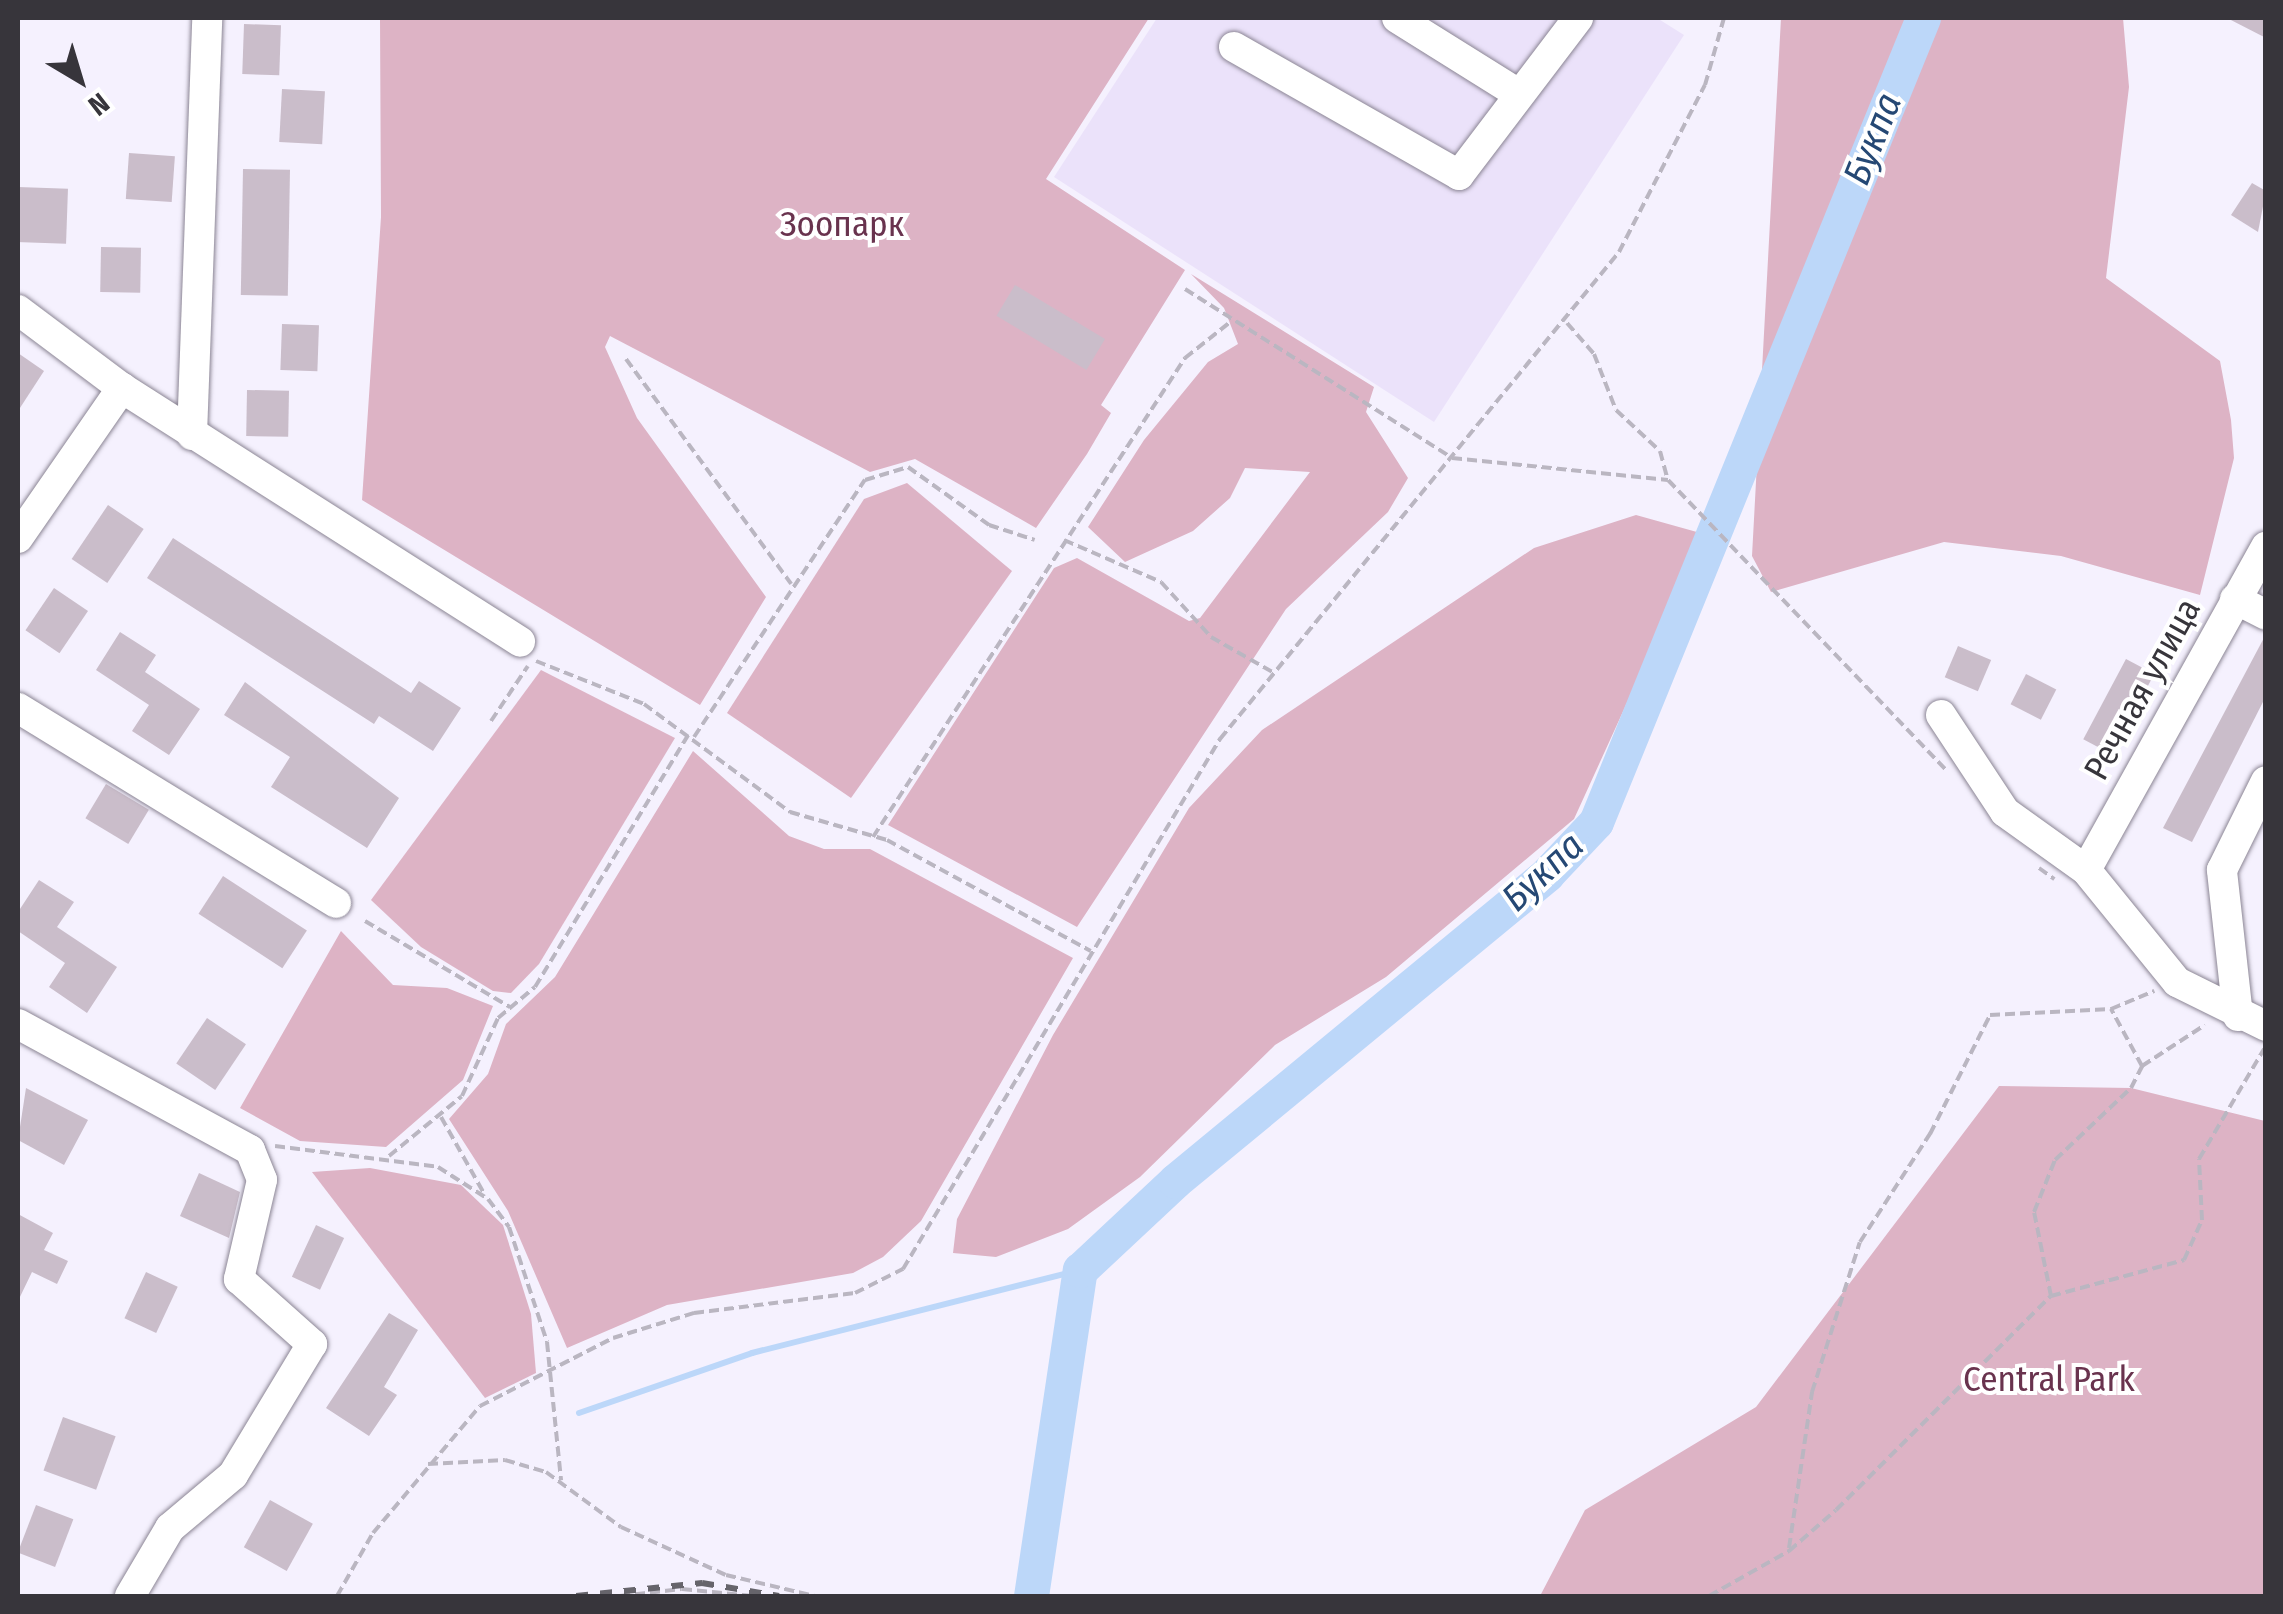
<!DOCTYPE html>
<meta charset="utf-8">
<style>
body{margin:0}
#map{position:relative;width:2283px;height:1614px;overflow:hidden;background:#f5f1fe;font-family:"Fira Sans Condensed",sans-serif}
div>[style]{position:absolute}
.built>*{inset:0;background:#ebe2fa}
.green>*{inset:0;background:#ddb3c5}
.stream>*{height:6px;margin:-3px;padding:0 3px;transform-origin:3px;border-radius:3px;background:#bcd7f9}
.river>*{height:35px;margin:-17.5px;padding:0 17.5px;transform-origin:17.5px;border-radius:17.5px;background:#bcd7f9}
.building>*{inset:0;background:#cabdca;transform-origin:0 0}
.path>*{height:4px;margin-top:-2px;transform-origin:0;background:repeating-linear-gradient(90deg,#bab6c1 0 10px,transparent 0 15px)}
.roads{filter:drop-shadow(0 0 2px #8b8594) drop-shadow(0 0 2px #8b8594)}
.minor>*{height:30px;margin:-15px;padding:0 15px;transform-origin:15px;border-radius:15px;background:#fff}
.rail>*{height:6px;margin-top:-3px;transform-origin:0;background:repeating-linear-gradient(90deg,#66646b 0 12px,transparent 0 24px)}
span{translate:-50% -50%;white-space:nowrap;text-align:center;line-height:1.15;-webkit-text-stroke:8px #fff;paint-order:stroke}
.park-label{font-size:35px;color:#69334e}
.street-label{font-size:35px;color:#37353b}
.water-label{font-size:38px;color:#254874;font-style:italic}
.frame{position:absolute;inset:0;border:20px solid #37353b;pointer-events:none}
.north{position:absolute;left:30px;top:30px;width:100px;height:100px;-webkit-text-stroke:8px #fff;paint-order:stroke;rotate:142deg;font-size:28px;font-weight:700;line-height:40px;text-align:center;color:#37353b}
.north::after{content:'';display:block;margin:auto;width:35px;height:45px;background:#37353b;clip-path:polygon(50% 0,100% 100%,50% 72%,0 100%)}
</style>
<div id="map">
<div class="built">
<div style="clip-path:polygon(1157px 18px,1657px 18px,1684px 35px,1434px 422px,1054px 177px)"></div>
</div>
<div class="green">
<div style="clip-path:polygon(380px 18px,1149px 18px,1046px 179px,1185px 270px,1101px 405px,1111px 413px,1087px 454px,1036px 528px,915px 459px,870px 472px,610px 336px,605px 347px,637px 418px,766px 597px,700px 705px,362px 500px,381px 217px)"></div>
<div style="clip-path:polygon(1781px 18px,2123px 18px,2129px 87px,2106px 278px,2220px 361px,2231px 420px,2234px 458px,2200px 595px,2061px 556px,1944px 542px,1771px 592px,1752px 556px)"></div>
<div style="clip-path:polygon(1191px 274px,1374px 387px,1366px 412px,1408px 478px,1388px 512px,1286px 609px,1077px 927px,888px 825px,1054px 568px,1077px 558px,1189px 621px,1200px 618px,1310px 472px,1245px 468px,1230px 498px,1193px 531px,1125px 562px,1088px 527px,1144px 440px,1208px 362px,1238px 344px,1224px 308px)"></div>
<div style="clip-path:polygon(907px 483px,1012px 571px,851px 798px,727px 713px,864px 499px)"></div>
<div style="clip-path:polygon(1636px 515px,1704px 534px,1574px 819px,1386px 977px,1275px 1045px,1140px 1177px,1068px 1229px,996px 1257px,953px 1253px,957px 1219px,1053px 1035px,1189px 808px,1262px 730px,1534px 548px)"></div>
<div style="clip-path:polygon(541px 670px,675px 738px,539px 964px,511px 993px,493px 991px,421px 947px,371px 900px)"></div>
<div style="clip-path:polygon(693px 751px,789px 836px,824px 849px,870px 849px,1073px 958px,921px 1221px,883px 1257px,853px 1273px,667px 1305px,567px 1348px,508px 1211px,449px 1119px,488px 1074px,506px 1024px,555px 977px)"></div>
<div style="clip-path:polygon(341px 931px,393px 985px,447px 988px,493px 1006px,463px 1080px,386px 1147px,300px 1141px,240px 1108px)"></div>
<div style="clip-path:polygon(1999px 1086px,2131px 1088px,2265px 1121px,2265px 1596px,1540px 1596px,1585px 1510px,1756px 1407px)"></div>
<div style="clip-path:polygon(370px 1168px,461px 1185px,503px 1225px,531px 1314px,536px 1373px,485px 1398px,312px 1172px)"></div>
</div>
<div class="stream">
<div style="left:579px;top:1413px;width:183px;rotate:-19.1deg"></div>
<div style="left:752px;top:1353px;width:338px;rotate:-14.2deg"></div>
</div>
<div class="river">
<div style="left:1031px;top:1596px;width:330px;rotate:-81.5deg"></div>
<div style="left:1080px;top:1270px;width:130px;rotate:-43.1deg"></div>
<div style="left:1175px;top:1181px;width:482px;rotate:-39.5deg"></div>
<div style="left:1547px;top:874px;width:71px;rotate:-46.7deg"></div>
<div style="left:1596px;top:822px;width:868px;rotate:-67.87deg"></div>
</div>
<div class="building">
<div style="clip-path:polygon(2227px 18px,2266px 18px,2266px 38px)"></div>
<div style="left:244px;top:24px;width:37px;height:50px;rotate:2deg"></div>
<div style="left:282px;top:89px;width:43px;height:53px;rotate:3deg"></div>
<div style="left:129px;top:153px;width:46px;height:46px;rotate:4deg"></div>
<div style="left:243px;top:169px;width:47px;height:126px;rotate:1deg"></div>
<div style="clip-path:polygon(2252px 183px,2266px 191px,2258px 232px,2231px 215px)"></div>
<div style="left:18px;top:187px;width:50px;height:55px;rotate:2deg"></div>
<div style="left:101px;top:247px;width:40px;height:45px;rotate:1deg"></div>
<div style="left:1015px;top:285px;width:105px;height:36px;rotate:31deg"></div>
<div style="left:282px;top:324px;width:37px;height:46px;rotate:2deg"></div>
<div style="clip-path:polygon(18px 353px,44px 371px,18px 411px)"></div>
<div style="left:247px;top:390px;width:42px;height:46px;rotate:1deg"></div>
<div style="left:108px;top:505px;width:43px;height:65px;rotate:34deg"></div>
<div style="clip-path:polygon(173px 538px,411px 693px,419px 681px,461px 708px,433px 751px,379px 716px,374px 724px,147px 578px)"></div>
<div style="left:54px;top:588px;width:41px;height:51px;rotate:34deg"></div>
<div style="clip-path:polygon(120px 632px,156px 655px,145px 672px,200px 709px,169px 755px,132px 731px,149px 705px,96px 670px)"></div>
<div style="clip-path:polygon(2266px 634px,2266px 696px,2192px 842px,2163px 828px)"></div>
<div style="left:1958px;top:646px;width:36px;height:34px;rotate:23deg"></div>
<div style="left:2126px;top:659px;width:32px;height:91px;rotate:28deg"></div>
<div style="left:2026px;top:674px;width:34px;height:34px;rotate:27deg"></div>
<div style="clip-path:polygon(245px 682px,399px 798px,367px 848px,271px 787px,290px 757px,224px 715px)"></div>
<div style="left:106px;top:784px;width:50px;height:40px;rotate:31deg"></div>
<div style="left:223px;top:876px;width:100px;height:45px;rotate:33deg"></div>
<div style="clip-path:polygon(39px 880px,74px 902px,57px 927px,117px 967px,87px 1013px,49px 987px,65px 963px,18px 931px,18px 912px)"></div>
<div style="left:207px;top:1018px;width:47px;height:55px;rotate:34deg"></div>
<div style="clip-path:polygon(26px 1088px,88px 1120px,64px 1165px,18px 1140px)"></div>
<div style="clip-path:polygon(199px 1173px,240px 1192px,229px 1238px,180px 1216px)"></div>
<div style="clip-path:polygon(18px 1214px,53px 1233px,44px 1250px,68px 1261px,57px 1284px,32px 1272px,18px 1301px)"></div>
<div style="left:316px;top:1225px;width:31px;height:57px;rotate:25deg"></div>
<div style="left:146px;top:1272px;width:35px;height:51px;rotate:25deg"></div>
<div style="clip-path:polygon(389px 1313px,418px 1330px,384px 1387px,397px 1395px,369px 1436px,326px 1408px)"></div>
<div style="left:63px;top:1417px;width:56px;height:57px;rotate:20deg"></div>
<div style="left:270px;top:1500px;width:49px;height:54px;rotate:29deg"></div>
<div style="left:36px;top:1505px;width:40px;height:51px;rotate:21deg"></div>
</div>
<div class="path">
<div style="left:1185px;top:289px;width:316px;rotate:32.3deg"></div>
<div style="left:1452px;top:458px;width:217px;rotate:5.8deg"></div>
<div style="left:1567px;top:323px;width:41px;rotate:48.9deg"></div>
<div style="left:1594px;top:354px;width:60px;rotate:68.6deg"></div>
<div style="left:1616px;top:410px;width:60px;rotate:43deg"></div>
<div style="left:1660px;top:451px;width:30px;rotate:75deg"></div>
<div style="left:1668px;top:480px;width:402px;rotate:46.2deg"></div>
<div style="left:626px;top:359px;width:279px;rotate:53.7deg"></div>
<div style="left:1064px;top:540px;width:106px;rotate:23.4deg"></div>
<div style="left:1161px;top:582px;width:74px;rotate:47.7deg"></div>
<div style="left:1211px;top:637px;width:73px;rotate:29.7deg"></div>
<div style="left:536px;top:661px;width:116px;rotate:21.7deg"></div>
<div style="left:644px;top:704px;width:182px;rotate:36.5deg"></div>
<div style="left:790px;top:812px;width:101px;rotate:16.1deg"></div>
<div style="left:887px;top:840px;width:232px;rotate:28.6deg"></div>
<div style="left:491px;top:721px;width:66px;rotate:-56.1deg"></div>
<div style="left:694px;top:737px;width:309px;rotate:-56.4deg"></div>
<div style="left:865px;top:480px;width:45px;rotate:-16.8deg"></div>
<div style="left:908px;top:467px;width:100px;rotate:35.6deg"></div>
<div style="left:989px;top:525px;width:48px;rotate:18.1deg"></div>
<div style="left:873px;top:837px;width:572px;rotate:-56.92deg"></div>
<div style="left:1185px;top:358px;width:56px;rotate:-38.5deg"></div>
<div style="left:2039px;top:868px;width:19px;rotate:36deg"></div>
<div style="left:365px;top:921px;width:169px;rotate:30.7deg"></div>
<div style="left:2142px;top:1066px;width:75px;rotate:-33.1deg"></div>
<div style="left:441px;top:1117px;width:90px;rotate:60.6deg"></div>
<div style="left:275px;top:1146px;width:164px;rotate:7.3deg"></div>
<div style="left:438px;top:1167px;width:59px;rotate:32.6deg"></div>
<div style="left:488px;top:1199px;width:35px;rotate:53deg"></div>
<div style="left:509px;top:1227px;width:121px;rotate:71.7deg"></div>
<div style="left:547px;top:1342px;width:139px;rotate:84.2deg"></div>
<div style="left:389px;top:1156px;width:94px;rotate:-39.4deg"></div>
<div style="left:462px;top:1096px;width:86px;rotate:-65.2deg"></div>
<div style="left:498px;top:1018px;width:48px;rotate:-40deg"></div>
<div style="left:535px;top:987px;width:296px;rotate:-58.7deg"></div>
<div style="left:2051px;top:1296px;width:86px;rotate:-101.4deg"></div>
<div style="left:2034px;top:1212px;width:56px;rotate:-68deg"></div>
<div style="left:2055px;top:1160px;width:105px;rotate:-43.5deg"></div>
<div style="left:2131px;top:1088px;width:25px;rotate:-63deg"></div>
<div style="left:2142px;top:1066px;width:65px;rotate:-118.5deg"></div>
<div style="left:428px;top:1464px;width:77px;rotate:-3deg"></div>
<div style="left:505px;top:1460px;width:43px;rotate:16.3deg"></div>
<div style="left:546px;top:1472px;width:93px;rotate:36.3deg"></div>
<div style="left:621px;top:1527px;width:115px;rotate:24.6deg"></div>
<div style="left:726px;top:1575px;width:91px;rotate:13.3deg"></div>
<div style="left:1789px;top:1548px;width:158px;rotate:-81.6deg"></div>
<div style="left:1812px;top:1392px;width:157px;rotate:-72.3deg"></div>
<div style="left:1860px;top:1242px;width:129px;rotate:-57.1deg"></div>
<div style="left:1930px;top:1134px;width:133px;rotate:-63.2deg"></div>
<div style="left:1990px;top:1015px;width:121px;rotate:-2.8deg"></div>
<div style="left:2111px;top:1009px;width:47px;rotate:-22.7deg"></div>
<div style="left:337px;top:1596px;width:73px;rotate:-60.3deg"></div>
<div style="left:373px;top:1533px;width:166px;rotate:-49.9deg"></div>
<div style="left:480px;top:1406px;width:149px;rotate:-27.1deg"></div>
<div style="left:613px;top:1338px;width:85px;rotate:-17.2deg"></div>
<div style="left:694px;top:1313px;width:162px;rotate:-7.1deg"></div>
<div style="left:855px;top:1293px;width:54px;rotate:-26.6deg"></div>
<div style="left:903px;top:1269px;width:618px;rotate:-59.12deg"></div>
<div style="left:1220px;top:739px;width:630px;rotate:-50.67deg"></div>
<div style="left:1619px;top:252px;width:188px;rotate:-62.8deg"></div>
<div style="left:1705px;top:85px;width:70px;rotate:-74.2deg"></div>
<div style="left:620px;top:1596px;width:62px;rotate:-6.4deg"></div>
<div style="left:682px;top:1589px;width:71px;rotate:5.6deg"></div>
<div style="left:1709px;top:1596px;width:92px;rotate:-29.4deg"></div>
<div style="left:1789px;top:1551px;width:62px;rotate:-41.1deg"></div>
<div style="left:1836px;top:1510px;width:303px;rotate:-44.9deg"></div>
<div style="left:2051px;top:1296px;width:138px;rotate:-15.1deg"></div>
<div style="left:2184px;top:1260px;width:44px;rotate:-65.8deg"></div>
<div style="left:2202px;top:1220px;width:61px;rotate:-92.8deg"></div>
<div style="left:2199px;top:1159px;width:128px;rotate:-59.4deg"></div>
</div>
<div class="roads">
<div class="minor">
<div style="left:1397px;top:18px;width:142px;rotate:32deg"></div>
<div style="left:1234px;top:47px;width:259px;rotate:29.6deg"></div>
<div style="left:1459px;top:175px;width:197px;rotate:-52.8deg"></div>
<div style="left:18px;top:310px;width:130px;rotate:36.9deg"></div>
<div style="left:122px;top:388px;width:472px;rotate:32.5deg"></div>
<div style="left:192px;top:435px;width:417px;rotate:-87.9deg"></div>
<div style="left:18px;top:538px;width:183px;rotate:-55.3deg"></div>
<div style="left:2235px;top:599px;width:35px;rotate:27deg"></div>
<div style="left:18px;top:708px;width:373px;rotate:31.5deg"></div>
<div style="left:1941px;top:715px;width:116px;rotate:56.6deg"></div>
<div style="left:2005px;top:812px;width:100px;rotate:35.6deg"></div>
<div style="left:2086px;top:870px;width:144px;rotate:50.9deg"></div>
<div style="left:2177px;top:982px;width:99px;rotate:26.3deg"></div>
<div style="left:2086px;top:870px;width:370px;rotate:-60.9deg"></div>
<div style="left:2238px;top:1016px;width:147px;rotate:-96.3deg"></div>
<div style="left:2222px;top:870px;width:99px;rotate:-63.7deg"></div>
<div style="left:18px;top:1024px;width:264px;rotate:28.5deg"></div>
<div style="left:250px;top:1150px;width:32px;rotate:68deg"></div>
<div style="left:262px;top:1180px;width:102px;rotate:103.1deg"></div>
<div style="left:239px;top:1279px;width:98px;rotate:41.7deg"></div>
<div style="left:312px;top:1344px;width:153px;rotate:121.1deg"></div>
<div style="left:233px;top:1475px;width:82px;rotate:139.9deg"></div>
<div style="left:170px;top:1528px;width:79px;rotate:120.5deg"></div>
</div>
</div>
<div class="rail">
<div style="left:576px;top:1596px;width:127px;rotate:-5.9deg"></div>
<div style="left:702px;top:1583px;width:78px;rotate:9.6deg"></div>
</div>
<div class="park-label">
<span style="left:842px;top:224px">Зоопарк</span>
<span style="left:2049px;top:1379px">Central Park</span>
</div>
<div class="street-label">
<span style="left:2142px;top:689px;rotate:-61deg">Речная улица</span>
</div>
<div class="water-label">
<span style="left:1873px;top:139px;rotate:-68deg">Букпа</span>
<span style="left:1543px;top:872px;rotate:-43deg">Букпа</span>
</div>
<div class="frame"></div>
<div class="north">N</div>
</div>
